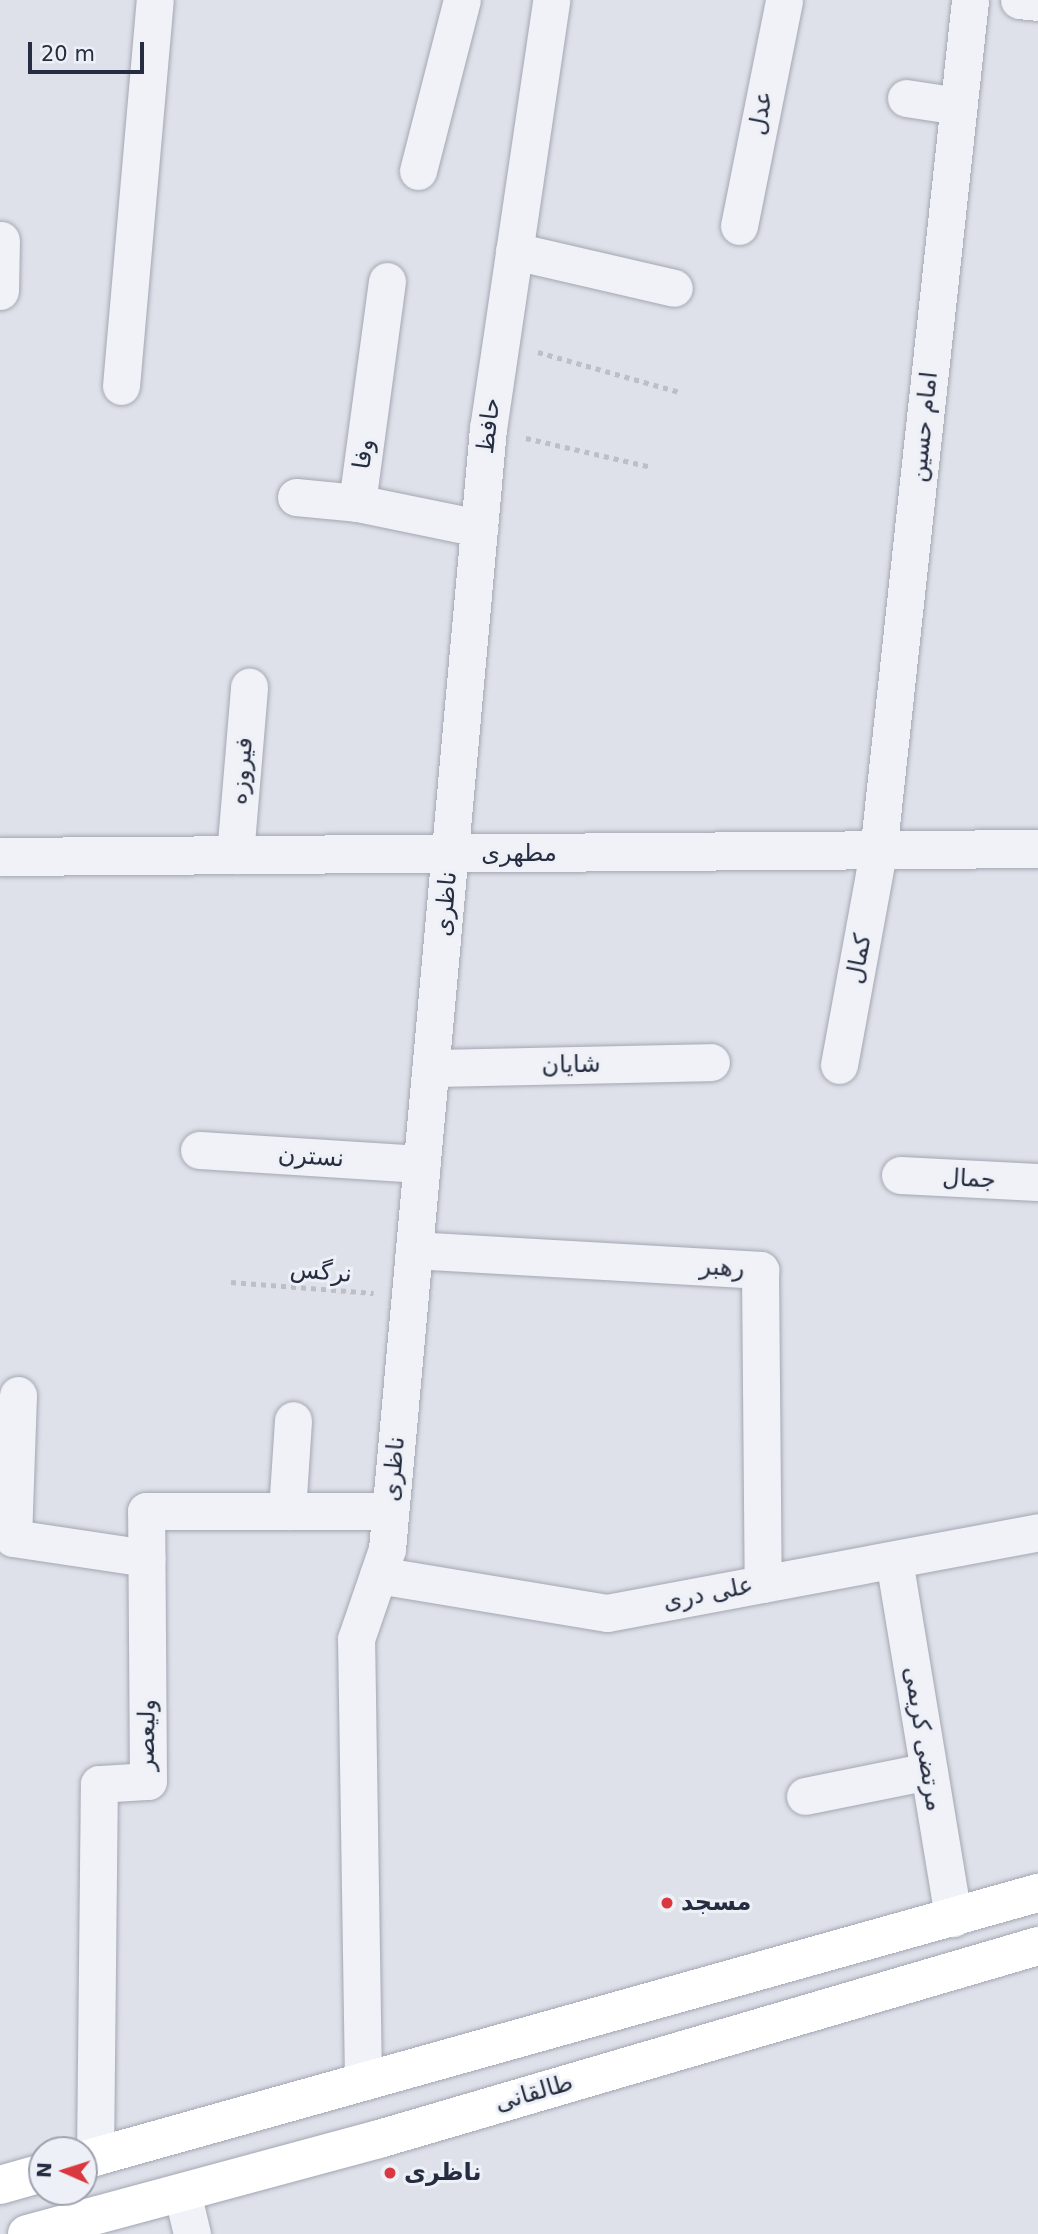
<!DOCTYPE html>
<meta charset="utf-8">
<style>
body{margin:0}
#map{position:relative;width:1038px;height:2234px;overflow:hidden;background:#dee1e9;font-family:"DejaVu Sans",Cairo,sans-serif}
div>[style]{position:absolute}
.path>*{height:4.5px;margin-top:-2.25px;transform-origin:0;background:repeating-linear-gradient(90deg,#bcbfc8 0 5px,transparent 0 10px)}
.roads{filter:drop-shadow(0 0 2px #a3a7b3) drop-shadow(0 0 2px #a3a7b3)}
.minor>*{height:37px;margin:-18.5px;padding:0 18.5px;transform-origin:18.5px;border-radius:18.5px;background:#f1f2f7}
.tertiary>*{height:38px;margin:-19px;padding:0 19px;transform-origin:19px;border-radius:19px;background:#f1f2f7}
.primary>*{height:38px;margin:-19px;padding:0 19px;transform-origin:19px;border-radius:19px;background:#fff}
.dots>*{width:19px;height:19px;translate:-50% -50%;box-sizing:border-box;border:4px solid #edf0f6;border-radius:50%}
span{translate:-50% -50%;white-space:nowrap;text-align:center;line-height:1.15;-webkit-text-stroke:6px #edf0f6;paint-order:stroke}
.street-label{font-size:24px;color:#262d41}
.poi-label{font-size:24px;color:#262d41;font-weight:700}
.left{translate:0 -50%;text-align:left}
.north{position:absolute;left:28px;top:2136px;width:70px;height:70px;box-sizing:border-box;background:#edf0f6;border:2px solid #9da2ae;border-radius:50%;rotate:273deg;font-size:19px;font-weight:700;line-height:28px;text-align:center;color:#262d41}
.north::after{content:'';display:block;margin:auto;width:24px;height:32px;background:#d93840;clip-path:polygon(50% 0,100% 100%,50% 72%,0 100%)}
.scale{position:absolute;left:28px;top:42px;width:116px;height:32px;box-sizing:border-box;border:4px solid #262d41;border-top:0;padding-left:9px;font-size:21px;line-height:24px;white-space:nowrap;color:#262d41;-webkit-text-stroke:5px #edf0f6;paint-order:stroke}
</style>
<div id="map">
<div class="path">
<div style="left:538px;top:352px;width:147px;rotate:15.8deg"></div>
<div style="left:526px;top:438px;width:129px;rotate:13deg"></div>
<div style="left:231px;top:1282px;width:143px;rotate:4.4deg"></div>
</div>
<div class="roads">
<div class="minor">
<div style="left:1019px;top:0;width:19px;rotate:6deg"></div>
<div style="left:906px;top:98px;width:53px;rotate:8.7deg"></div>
<div style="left:418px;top:171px;width:177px;rotate:-75.6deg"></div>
<div style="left:739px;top:226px;width:230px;rotate:-78.7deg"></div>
<div style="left:514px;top:251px;width:164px;rotate:13deg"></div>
<div style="left:387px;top:281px;width:224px;rotate:97.7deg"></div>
<div style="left:357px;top:503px;width:125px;rotate:11.6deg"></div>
<div style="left:0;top:291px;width:51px;rotate:-88.9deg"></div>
<div style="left:121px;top:386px;width:387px;rotate:-85deg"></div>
<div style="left:296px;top:497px;width:61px;rotate:5.6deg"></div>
<div style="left:235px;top:855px;width:169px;rotate:-85.2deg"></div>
<div style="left:839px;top:1065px;width:216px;rotate:-79.6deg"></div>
<div style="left:878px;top:853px;width:858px;rotate:-83.84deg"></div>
<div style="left:431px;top:1068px;width:280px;rotate:-1.2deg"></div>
<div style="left:199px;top:1150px;width:223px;rotate:3.6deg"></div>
<div style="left:900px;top:1175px;width:138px;rotate:2.9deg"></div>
<div style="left:414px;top:1250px;width:347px;rotate:3.3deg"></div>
<div style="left:760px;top:1270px;width:314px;rotate:89.5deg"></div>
<div style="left:18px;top:1395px;width:143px;rotate:92deg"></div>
<div style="left:13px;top:1538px;width:135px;rotate:8.5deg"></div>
<div style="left:287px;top:1511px;width:91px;rotate:-86.2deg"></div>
<div style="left:894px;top:1560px;width:363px;rotate:80.6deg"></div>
<div style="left:378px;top:1575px;width:232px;rotate:9.4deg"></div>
<div style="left:607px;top:1613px;width:439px;rotate:-10.6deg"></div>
<div style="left:805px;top:1796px;width:126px;rotate:-11.4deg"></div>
<div style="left:363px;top:2080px;width:441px;rotate:-90.9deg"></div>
<div style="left:356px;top:1639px;width:95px;rotate:-71deg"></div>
<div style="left:387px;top:1549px;width:1125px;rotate:-84.85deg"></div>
<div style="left:488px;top:429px;width:434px;rotate:-81.6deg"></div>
<div style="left:95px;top:2157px;width:373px;rotate:-89.4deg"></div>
<div style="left:99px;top:1784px;width:49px;rotate:-3.5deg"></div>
<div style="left:148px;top:1781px;width:270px;rotate:-90.4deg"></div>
<div style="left:146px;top:1511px;width:244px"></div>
<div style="left:182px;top:2192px;width:43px;rotate:76.6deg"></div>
</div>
<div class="tertiary">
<div style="left:0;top:857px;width:1038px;rotate:-0.44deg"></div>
</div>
<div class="primary">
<div style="left:84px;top:2160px;width:991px;rotate:-15.64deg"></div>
<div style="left:0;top:2185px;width:44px;rotate:-15.9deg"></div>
<div style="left:27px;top:2234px;width:365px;rotate:-15.1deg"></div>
<div style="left:379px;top:2139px;width:687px;rotate:-16.32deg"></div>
</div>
</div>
<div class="dots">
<div style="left:667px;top:1903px;background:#d93840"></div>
<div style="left:390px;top:2173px;background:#d93840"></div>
</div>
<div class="street-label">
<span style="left:761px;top:113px;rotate:-79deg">عدل</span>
<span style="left:489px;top:426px;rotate:-83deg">حافظ</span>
<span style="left:924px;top:427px;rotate:-84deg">امام حسین</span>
<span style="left:364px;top:454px;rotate:-82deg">وفا</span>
<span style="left:242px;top:771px;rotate:-85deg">فیروزه</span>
<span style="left:519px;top:854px">مطهری</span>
<span style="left:446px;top:904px;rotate:-85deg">ناظری</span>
<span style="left:859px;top:959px;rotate:-79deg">کمال</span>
<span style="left:571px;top:1065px;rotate:-1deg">شایان</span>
<span style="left:311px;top:1157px;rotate:4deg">نسترن</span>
<span style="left:969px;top:1179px;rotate:3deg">جمال</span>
<span style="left:722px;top:1268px;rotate:3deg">رهبر</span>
<span style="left:321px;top:1272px;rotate:5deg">نرگس</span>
<span style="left:394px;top:1469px;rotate:-85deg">ناظری</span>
<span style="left:708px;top:1594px;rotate:-11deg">علی دری</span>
<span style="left:147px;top:1735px;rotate:-89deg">ولیعصر</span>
<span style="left:923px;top:1739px;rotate:81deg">مرتضی کریمی</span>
<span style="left:534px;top:2093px;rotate:-16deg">طالقانی</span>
</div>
<div class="poi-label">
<span class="left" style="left:681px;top:1903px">مسجد</span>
<span class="left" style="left:404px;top:2173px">ناظری</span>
</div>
<div class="north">N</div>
<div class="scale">20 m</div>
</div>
